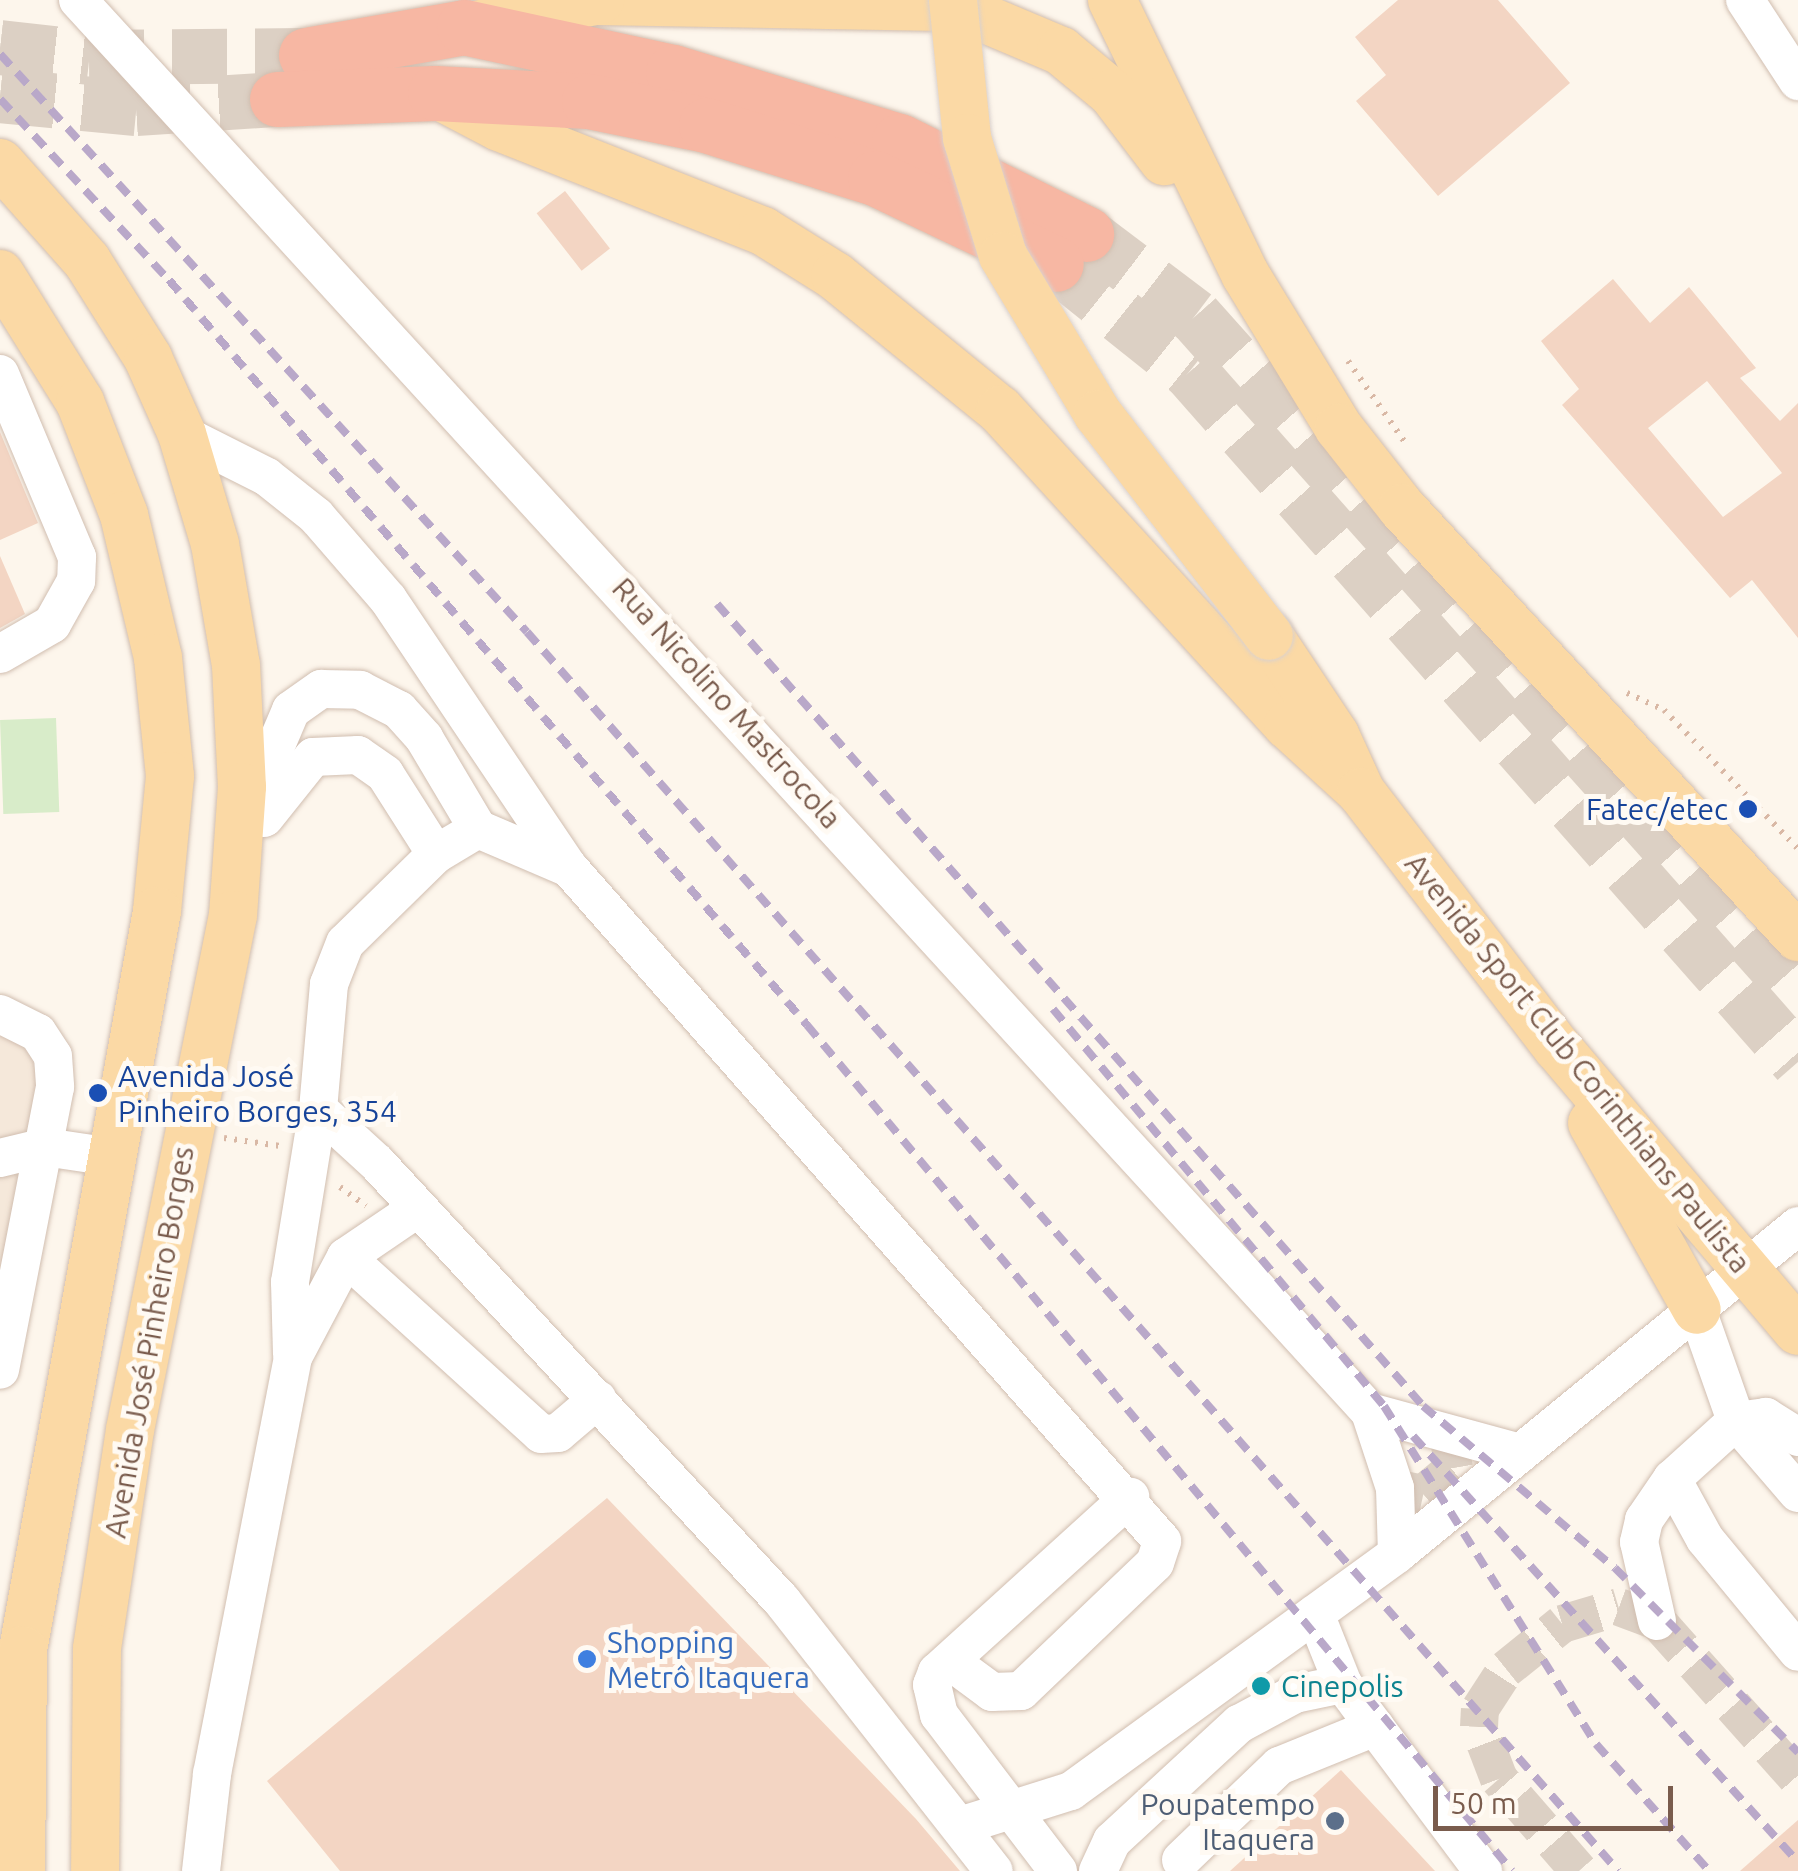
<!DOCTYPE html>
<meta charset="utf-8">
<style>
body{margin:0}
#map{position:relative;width:1798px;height:1871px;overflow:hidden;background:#fdf6ec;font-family:Ubuntu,sans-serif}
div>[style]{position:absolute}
.residential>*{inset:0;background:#f5e8da}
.green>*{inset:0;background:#d8ecc9;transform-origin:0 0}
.building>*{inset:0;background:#f3d5c3;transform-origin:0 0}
.minor-tunnel>*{height:38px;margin-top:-19px;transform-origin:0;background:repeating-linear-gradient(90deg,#dcd0c4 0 38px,transparent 0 57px)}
.highway-tunnel>*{height:55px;margin-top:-27.5px;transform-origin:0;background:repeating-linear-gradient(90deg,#dcd0c4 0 55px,transparent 0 83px)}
.path>*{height:6px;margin-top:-3px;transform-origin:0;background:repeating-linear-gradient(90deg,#d9b8a5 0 2.5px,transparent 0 10.5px)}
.roads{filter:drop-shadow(0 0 2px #d1beb0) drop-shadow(0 0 2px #d1beb0)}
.minor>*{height:38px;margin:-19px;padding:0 19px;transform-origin:19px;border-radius:19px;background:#fff}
.major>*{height:48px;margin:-24px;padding:0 24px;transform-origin:24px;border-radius:24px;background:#fbd9a5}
.highway>*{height:55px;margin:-27.5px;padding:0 27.5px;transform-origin:27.5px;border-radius:27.5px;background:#f7b7a3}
.rail>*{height:8px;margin-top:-4px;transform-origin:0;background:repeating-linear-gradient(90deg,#b9a8c9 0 15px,transparent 0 25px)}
.bridges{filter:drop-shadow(0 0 2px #dad1cd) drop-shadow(0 0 2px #dad1cd)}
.major-bridge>*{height:48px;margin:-24px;padding:0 24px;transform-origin:24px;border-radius:24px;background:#fbd9a5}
.dots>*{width:28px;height:28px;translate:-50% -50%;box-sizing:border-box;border:5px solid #fffaf3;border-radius:50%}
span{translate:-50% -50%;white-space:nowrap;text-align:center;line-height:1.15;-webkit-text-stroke:10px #fffaf3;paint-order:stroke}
.street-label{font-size:30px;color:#7a5c4d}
.transit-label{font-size:30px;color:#164399}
.right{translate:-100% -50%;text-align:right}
.left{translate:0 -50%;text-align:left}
.shop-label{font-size:30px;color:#366cbe}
.culture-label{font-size:30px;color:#0d838f}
.service-label{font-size:30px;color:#4e5e75}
.scale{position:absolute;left:1433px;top:1786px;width:240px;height:45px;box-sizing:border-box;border:5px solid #7a5c4d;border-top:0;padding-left:12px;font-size:30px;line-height:35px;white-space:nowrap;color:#7a5c4d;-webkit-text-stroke:8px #fffaf3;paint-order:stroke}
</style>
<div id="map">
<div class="residential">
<div style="clip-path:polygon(0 1035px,27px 1045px,39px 1079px,0 1301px)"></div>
</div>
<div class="green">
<div style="left:56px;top:718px;width:94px;height:56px;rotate:88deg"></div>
</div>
<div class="building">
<div style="clip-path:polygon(1398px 0,1498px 0,1570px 83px,1438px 196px,1356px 101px,1386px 75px,1355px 37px)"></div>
<div style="left:565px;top:191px;width:73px;height:36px;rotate:52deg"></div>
<div style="clip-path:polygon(evenodd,1613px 279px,1650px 323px,1689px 287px,1756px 368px,1740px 378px,1780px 421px,1798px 403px,1798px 638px,1752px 580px,1730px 598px,1562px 405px,1579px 389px,1541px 341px,1613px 279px,1707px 381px,1782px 473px,1723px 517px,1648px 428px,1707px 381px)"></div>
<div style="clip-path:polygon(0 432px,38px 523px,0 540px)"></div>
<div style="clip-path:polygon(0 556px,25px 614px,0 628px)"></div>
<div style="clip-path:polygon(607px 1498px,916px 1819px,960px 1871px,340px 1871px,267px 1781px)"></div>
<div style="clip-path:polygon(1341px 1770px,1435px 1871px,1230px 1871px)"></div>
<div style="clip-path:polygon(1798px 1820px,1798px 1871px,1740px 1871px)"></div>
</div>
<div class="minor-tunnel">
<div style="left:1395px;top:1488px;width:29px;rotate:12deg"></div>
<div style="left:1423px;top:1494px;width:40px;rotate:-40deg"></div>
<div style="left:1454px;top:1468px;width:29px;rotate:-100deg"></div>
<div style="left:1579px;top:1871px;width:122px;rotate:-131deg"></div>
<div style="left:1499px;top:1779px;width:56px;rotate:-111deg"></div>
<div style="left:1479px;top:1727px;width:18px;rotate:-87deg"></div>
<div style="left:1480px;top:1709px;width:48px;rotate:-57deg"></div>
<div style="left:1506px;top:1669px;width:72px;rotate:-38.8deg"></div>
<div style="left:1562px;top:1624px;width:59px;rotate:-16.6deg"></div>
<div style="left:1619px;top:1607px;width:40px;rotate:20.2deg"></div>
<div style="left:1657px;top:1621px;width:212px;rotate:48.3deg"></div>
</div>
<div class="highway-tunnel">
<div style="left:0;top:47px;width:90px;rotate:6.4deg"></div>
<div style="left:89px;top:57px;width:217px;rotate:-0.5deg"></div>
<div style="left:0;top:95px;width:137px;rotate:5.5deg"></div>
<div style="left:136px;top:108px;width:141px;rotate:-3.7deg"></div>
<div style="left:1086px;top:234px;width:136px;rotate:37deg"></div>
<div style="left:1195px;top:316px;width:905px;rotate:48.22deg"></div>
<div style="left:1056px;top:264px;width:171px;rotate:38.6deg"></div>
<div style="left:1190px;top:371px;width:920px;rotate:48.61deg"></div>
</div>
<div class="path">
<div style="left:1348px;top:361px;width:98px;rotate:55deg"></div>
<div style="left:1627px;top:693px;width:41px;rotate:24.7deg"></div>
<div style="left:1664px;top:710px;width:193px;rotate:46deg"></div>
<div style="left:224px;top:1138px;width:57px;rotate:8.1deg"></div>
<div style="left:340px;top:1187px;width:32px;rotate:36deg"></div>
</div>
<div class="roads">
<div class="minor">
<div style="left:78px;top:0;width:1914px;rotate:47.54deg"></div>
<div style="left:1370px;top:1412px;width:80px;rotate:71.8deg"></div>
<div style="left:1395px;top:1488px;width:66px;rotate:88.3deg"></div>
<div style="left:1745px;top:0;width:97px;rotate:56.8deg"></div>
<div style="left:0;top:374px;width:199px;rotate:67.2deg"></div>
<div style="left:77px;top:557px;width:24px;rotate:92deg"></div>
<div style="left:76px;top:581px;width:49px;rotate:119.2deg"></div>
<div style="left:52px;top:624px;width:60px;rotate:150deg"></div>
<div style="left:182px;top:434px;width:95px;rotate:26.8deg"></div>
<div style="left:267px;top:477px;width:63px;rotate:38.5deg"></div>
<div style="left:316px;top:516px;width:110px;rotate:49.1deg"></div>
<div style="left:388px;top:599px;width:324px;rotate:56.1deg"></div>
<div style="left:265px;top:817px;width:77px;rotate:-51.3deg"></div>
<div style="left:313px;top:757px;width:45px;rotate:-2.5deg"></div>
<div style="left:358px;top:755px;width:33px;rotate:35deg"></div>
<div style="left:385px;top:774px;width:95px;rotate:57.5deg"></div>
<div style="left:264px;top:818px;width:49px;rotate:-87.7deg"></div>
<div style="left:266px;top:769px;width:64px;rotate:-67deg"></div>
<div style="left:291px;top:710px;width:37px;rotate:-35deg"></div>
<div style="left:321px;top:689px;width:39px;rotate:1deg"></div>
<div style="left:360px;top:690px;width:44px;rotate:27.1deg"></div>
<div style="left:399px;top:710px;width:38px;rotate:48deg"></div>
<div style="left:424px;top:738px;width:106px;rotate:59.3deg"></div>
<div style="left:0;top:1014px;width:42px;rotate:26.6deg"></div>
<div style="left:38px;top:1033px;width:27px;rotate:57deg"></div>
<div style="left:53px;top:1056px;width:31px;rotate:86deg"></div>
<div style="left:55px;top:1087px;width:288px;rotate:101deg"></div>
<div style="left:0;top:1158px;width:46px;rotate:-13.7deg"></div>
<div style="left:45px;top:1147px;width:68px;rotate:8.5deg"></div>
<div style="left:346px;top:1257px;width:263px;rotate:42.2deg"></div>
<div style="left:541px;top:1434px;width:17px;rotate:-3deg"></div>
<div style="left:558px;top:1433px;width:52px;rotate:-40.4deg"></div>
<div style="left:1697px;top:1310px;width:118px;rotate:70.6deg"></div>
<div style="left:1736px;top:1421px;width:95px;rotate:49.3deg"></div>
<div style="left:292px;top:1354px;width:72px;rotate:-91.6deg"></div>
<div style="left:290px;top:1282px;width:175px;rotate:-80.8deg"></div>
<div style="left:1370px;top:1412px;width:156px;rotate:15.3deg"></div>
<div style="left:1798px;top:1437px;width:38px;rotate:-148deg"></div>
<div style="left:1766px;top:1417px;width:30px;rotate:172deg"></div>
<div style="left:1736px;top:1421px;width:86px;rotate:137.8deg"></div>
<div style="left:1672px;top:1479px;width:68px;rotate:61.2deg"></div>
<div style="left:1705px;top:1539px;width:146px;rotate:50.5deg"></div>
<div style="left:1315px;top:1614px;width:75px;rotate:68.2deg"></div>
<div style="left:1343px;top:1684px;width:234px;rotate:53.2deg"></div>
<div style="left:1657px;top:1621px;width:81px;rotate:-102.8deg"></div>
<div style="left:1639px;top:1542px;width:23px;rotate:-77deg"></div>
<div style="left:1644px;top:1520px;width:50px;rotate:-55.7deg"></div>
<div style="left:950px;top:1661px;width:52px;rotate:36.4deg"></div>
<div style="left:992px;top:1692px;width:29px;rotate:-2deg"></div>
<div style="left:1021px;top:1691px;width:185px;rotate:-43.7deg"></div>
<div style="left:1155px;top:1563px;width:23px;rotate:-72deg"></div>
<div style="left:1162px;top:1541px;width:897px;rotate:-131.38deg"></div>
<div style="left:569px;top:868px;width:99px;rotate:-156.8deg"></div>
<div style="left:478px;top:829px;width:49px;rotate:149.2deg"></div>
<div style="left:436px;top:854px;width:127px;rotate:135.6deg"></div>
<div style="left:345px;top:943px;width:44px;rotate:111.3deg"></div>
<div style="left:329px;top:984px;width:125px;rotate:95deg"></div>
<div style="left:318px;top:1109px;width:80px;rotate:42.5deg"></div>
<div style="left:377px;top:1163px;width:597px;rotate:47.24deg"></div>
<div style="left:782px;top:1601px;width:343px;rotate:51.9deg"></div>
<div style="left:960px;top:1826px;width:116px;rotate:-17.5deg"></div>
<div style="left:1071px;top:1791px;width:403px;rotate:-36deg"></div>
<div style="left:1397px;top:1554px;width:518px;rotate:-39.28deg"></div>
<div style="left:1181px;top:1860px;width:136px;rotate:-43.8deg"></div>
<div style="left:1279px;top:1766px;width:104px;rotate:-22.1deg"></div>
<div style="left:201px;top:1871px;width:98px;rotate:-83.5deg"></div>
<div style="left:212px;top:1774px;width:425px;rotate:-79deg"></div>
<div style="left:293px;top:1357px;width:113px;rotate:-62.1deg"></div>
<div style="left:346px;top:1257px;width:87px;rotate:-34.2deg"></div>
<div style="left:1058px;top:1871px;width:196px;rotate:-127.3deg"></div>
<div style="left:939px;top:1715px;width:31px;rotate:-103deg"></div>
<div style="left:932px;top:1685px;width:14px;rotate:-69deg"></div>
<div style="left:937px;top:1672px;width:261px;rotate:-42.2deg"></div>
<div style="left:1098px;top:1871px;width:33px;rotate:-65deg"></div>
<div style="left:1112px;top:1841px;width:173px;rotate:-42.7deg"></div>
<div style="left:1239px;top:1724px;width:64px;rotate:-28.2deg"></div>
<div style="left:1295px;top:1694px;width:49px;rotate:-11.8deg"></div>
</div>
<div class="major">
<div style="left:1112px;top:0;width:305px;rotate:64.1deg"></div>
<div style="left:1245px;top:274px;width:180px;rotate:58.6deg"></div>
<div style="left:1339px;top:428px;width:102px;rotate:51.8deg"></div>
<div style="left:1402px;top:508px;width:584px;rotate:47.29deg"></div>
<div style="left:597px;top:1px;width:360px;rotate:1deg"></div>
<div style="left:957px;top:7px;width:113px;rotate:22.9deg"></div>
<div style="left:1061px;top:51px;width:66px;rotate:39.5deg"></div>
<div style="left:1112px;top:93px;width:86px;rotate:52.6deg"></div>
<div style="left:471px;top:26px;width:132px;rotate:-11.4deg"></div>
<div style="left:438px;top:95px;width:69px;rotate:27.7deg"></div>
<div style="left:499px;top:127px;width:284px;rotate:21.5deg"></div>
<div style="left:763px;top:231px;width:85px;rotate:32deg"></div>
<div style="left:835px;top:276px;width:213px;rotate:39.1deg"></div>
<div style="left:1000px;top:410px;width:427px;rotate:47.6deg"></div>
<div style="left:1288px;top:725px;width:99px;rotate:42.5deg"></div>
<div style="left:0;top:163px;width:131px;rotate:48.4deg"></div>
<div style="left:87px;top:261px;width:115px;rotate:57.8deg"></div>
<div style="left:148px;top:358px;width:83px;rotate:65.9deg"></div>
<div style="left:182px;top:434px;width:115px;rotate:73.3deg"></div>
<div style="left:215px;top:544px;width:123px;rotate:80.2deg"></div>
<div style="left:236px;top:665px;width:122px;rotate:87.2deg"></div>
<div style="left:242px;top:787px;width:128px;rotate:94deg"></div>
<div style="left:233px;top:915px;width:525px;rotate:101.31deg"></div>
<div style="left:130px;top:1430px;width:221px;rotate:98.6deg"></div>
<div style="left:97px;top:1649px;width:222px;rotate:90.5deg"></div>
<div style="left:0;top:274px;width:151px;rotate:58deg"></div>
<div style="left:80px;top:402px;width:121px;rotate:68.7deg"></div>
<div style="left:124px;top:515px;width:147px;rotate:76.6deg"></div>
<div style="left:158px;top:658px;width:119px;rotate:84.2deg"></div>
<div style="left:170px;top:776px;width:136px;rotate:95.5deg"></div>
<div style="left:157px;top:911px;width:751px;rotate:100.28deg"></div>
<div style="left:23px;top:1650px;width:221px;rotate:90.5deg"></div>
<div style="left:1269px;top:636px;width:119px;rotate:56.3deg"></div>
<div style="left:1335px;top:735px;width:63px;rotate:65.5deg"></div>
<div style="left:1361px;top:792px;width:322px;rotate:52.5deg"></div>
<div style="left:1557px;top:1047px;width:372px;rotate:49.7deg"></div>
<div style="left:1592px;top:1123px;width:214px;rotate:60.7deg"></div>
</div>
<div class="highway">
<div style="left:306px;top:55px;width:160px;rotate:-10deg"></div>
<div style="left:464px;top:27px;width:214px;rotate:12.2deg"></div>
<div style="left:673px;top:72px;width:236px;rotate:17deg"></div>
<div style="left:899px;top:141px;width:209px;rotate:26.4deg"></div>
<div style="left:277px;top:99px;width:158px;rotate:-2.2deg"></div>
<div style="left:435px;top:93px;width:154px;rotate:3deg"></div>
<div style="left:589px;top:101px;width:119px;rotate:11.6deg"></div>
<div style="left:706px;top:125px;width:177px;rotate:17.4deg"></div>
<div style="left:875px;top:178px;width:200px;rotate:25.4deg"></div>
</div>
</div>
<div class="rail">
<div style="left:0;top:54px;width:782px;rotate:47.64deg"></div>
<div style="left:527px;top:632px;width:1651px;rotate:48.63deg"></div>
<div style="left:0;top:99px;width:248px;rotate:47deg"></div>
<div style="left:169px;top:280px;width:981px;rotate:49.42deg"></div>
<div style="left:807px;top:1025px;width:1101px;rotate:50.19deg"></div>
<div style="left:717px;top:604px;width:1068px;rotate:48.64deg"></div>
<div style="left:1423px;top:1406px;width:251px;rotate:40.2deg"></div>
<div style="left:1615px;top:1568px;width:260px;rotate:45.2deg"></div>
<div style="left:1053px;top:1009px;width:517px;rotate:50.18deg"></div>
<div style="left:1384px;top:1406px;width:399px;rotate:57.9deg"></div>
<div style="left:1596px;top:1744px;width:170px;rotate:48.3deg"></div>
<div style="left:1413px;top:1436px;width:574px;rotate:47.89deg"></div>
</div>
<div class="bridges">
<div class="major-bridge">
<div style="left:953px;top:0;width:139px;rotate:84.2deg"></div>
<div style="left:967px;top:138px;width:123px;rotate:73deg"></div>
<div style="left:1003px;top:256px;width:184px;rotate:59deg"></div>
<div style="left:1098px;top:414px;width:280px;rotate:52.4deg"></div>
</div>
</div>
<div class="dots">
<div style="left:1748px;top:809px;background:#1a4fb4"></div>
<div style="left:98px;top:1093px;background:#1a4fb4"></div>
<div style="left:587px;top:1659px;background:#3f7fe0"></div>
<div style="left:1261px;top:1686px;background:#0f9aa8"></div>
<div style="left:1335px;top:1821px;background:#5c6f8a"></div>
</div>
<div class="street-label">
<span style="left:727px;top:703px;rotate:48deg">Rua Nicolino Mastrocola</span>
<span style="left:1578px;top:1063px;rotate:51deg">Avenida Sport Club Corinthians Paulista</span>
<span style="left:149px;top:1342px;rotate:-80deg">Avenida José Pinheiro Borges</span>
</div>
<div class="transit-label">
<span class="right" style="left:1728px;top:809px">Fatec/etec</span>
<span class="left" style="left:118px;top:1093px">Avenida José<br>Pinheiro Borges, 354</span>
</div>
<div class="shop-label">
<span class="left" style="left:607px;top:1659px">Shopping<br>Metrô Itaquera</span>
</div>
<div class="culture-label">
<span class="left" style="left:1281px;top:1686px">Cinepolis</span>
</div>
<div class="service-label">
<span class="right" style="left:1315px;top:1821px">Poupatempo<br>Itaquera</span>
</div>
<div class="scale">50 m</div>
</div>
